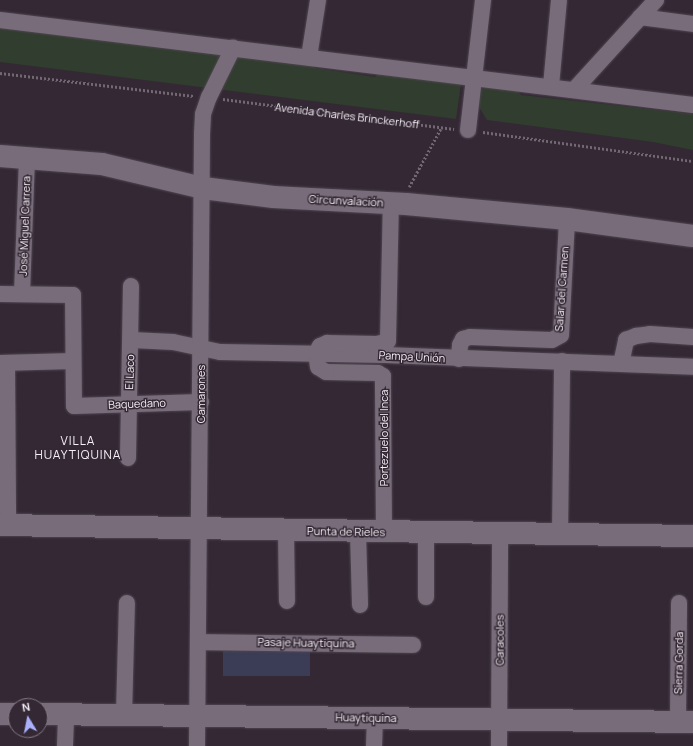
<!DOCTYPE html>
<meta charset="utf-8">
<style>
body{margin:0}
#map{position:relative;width:693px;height:746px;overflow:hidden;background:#332834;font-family:Manrope,sans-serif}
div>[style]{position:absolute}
.green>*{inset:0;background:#313d2e}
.building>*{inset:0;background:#3b3d57;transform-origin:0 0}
.path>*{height:2.5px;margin-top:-1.25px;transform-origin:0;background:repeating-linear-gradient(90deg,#716872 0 2px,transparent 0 4px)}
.roads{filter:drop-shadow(0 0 1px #4f4651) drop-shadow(0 0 1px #4f4651)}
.street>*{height:16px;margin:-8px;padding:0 8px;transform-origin:8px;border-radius:8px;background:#786c7a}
.secondary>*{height:22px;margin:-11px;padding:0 11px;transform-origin:11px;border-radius:11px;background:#786c7a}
span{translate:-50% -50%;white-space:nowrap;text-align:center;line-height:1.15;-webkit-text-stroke:3px #332834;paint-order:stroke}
.street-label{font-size:11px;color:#f6eff7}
.neighbourhood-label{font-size:12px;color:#f6eff7;letter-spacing:1px}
.north{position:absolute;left:8px;top:698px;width:40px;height:40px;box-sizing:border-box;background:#332834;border:1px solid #817882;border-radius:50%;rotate:350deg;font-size:11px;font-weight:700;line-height:16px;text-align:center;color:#f6eff7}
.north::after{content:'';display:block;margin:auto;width:14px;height:18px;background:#aab0fb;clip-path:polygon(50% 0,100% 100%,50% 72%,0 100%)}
</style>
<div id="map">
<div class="green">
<div style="clip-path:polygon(0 27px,307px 63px,315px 68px,375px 77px,379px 72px,461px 84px,456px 119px,0 62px)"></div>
<div style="clip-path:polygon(487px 86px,516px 89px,521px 95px,693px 114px,693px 150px,653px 142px,487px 120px,478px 105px,479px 92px)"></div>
</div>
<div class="building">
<div style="left:223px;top:651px;width:87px;height:25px"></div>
</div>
<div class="path">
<div style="left:0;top:73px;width:195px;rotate:6.8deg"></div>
<div style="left:223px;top:99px;width:233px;rotate:7.4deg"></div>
<div style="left:483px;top:132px;width:212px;rotate:7.9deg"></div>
<div style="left:409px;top:187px;width:67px;rotate:-61.5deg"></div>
</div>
<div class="roads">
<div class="street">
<div style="left:640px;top:17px;width:53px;rotate:7.5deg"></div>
<div style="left:0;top:20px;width:698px;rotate:6.99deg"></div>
<div style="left:309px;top:57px;width:58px;rotate:-81deg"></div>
<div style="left:551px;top:86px;width:86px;rotate:-84.7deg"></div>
<div style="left:574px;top:90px;width:122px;rotate:-47.7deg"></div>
<div style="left:468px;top:130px;width:131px;rotate:-83.4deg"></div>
<div style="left:0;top:294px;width:73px;rotate:0.8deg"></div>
<div style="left:73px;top:295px;width:111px;rotate:89.5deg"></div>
<div style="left:74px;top:406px;width:127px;rotate:-1.8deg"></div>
<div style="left:22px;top:294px;width:136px;rotate:-87.9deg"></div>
<div style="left:132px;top:340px;width:41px;rotate:2.8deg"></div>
<div style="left:173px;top:342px;width:48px;rotate:12deg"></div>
<div style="left:220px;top:352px;width:165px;rotate:1deg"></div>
<div style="left:385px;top:355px;width:308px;rotate:2.2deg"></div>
<div style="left:459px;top:359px;width:14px;rotate:-86deg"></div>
<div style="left:460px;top:345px;width:7px;rotate:-63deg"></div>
<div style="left:463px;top:339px;width:7px;rotate:-16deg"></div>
<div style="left:470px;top:337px;width:82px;rotate:2.1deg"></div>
<div style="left:552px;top:340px;width:10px;rotate:-29deg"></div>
<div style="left:561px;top:335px;width:116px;rotate:-87deg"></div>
<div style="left:0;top:363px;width:73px;rotate:-1.6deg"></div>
<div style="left:7px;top:363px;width:162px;rotate:89.6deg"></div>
<div style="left:621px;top:364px;width:25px;rotate:-78deg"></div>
<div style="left:626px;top:340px;width:11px;rotate:-22deg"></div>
<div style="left:636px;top:336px;width:14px;rotate:-8deg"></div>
<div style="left:650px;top:334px;width:43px;rotate:4deg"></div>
<div style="left:128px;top:458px;width:172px;rotate:-89deg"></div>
<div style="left:286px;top:531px;width:70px;rotate:89.2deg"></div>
<div style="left:358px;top:532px;width:73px;rotate:88.4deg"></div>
<div style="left:384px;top:533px;width:157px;rotate:-90.4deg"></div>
<div style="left:383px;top:376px;width:6px;rotate:-149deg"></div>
<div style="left:378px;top:373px;width:52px;rotate:-178.9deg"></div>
<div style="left:326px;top:372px;width:9px;rotate:-148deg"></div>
<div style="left:318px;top:367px;width:14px;rotate:-98deg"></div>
<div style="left:316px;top:353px;width:8px;rotate:-60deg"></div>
<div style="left:320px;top:346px;width:8px;rotate:-23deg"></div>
<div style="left:327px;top:343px;width:50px;rotate:1.1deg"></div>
<div style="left:377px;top:344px;width:11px;rotate:-15deg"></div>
<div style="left:388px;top:341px;width:138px;rotate:-88.8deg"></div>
<div style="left:426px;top:533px;width:64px;rotate:90deg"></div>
<div style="left:560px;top:535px;width:174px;rotate:-89.3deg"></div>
<div style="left:198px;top:642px;width:215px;rotate:0.8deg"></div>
<div style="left:124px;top:715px;width:112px;rotate:-88.5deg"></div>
<div style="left:678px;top:722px;width:119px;rotate:-89.5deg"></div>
<div style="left:65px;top:746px;width:31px;rotate:-88deg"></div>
<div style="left:197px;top:746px;width:612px;rotate:-89.53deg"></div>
<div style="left:202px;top:134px;width:20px;rotate:-87deg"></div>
<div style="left:203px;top:114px;width:18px;rotate:-71deg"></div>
<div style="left:209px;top:97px;width:55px;rotate:-63.9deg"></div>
<div style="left:374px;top:746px;width:27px;rotate:-88deg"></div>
<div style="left:499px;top:746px;width:212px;rotate:-89.7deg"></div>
</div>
<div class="secondary">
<div style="left:0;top:156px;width:102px;rotate:4.5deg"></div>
<div style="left:102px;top:164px;width:104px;rotate:13.4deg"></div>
<div style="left:203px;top:188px;width:71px;rotate:7.3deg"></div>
<div style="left:273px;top:197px;width:133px;rotate:3deg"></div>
<div style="left:406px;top:204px;width:162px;rotate:5.3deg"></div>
<div style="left:567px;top:219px;width:127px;rotate:7.7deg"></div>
<div style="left:0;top:525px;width:693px;rotate:0.91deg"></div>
<div style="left:0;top:714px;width:16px"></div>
<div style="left:40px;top:714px;width:653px;rotate:0.7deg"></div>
</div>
</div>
<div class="street-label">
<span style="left:347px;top:116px;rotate:7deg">Avenida Charles Brinckerhoff</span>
<span style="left:346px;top:201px;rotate:3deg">Circunvalación</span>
<span style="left:25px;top:226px;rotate:-88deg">José Miguel Carrera</span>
<span style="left:562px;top:289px;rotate:-86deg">Salar del Carmen</span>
<span style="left:412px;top:357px;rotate:3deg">Pampa Unión</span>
<span style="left:130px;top:372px;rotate:-88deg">El Laco</span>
<span style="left:201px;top:394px;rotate:-90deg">Camarones</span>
<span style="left:137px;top:404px;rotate:-2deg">Baquedano</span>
<span style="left:384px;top:438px;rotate:-90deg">Portezuelo del Inca</span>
<span style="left:346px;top:532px;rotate:1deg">Punta de Rieles</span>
<span style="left:500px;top:640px;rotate:-90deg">Caracoles</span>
<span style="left:306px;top:643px;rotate:1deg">Pasaje Huaytiquina</span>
<span style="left:679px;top:663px;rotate:-89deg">Sierra Gorda</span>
<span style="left:366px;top:718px;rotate:1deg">Huaytiquina</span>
</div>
<div class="neighbourhood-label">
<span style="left:78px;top:448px">VILLA<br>HUAYTIQUINA</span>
</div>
<div class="north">N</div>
</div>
